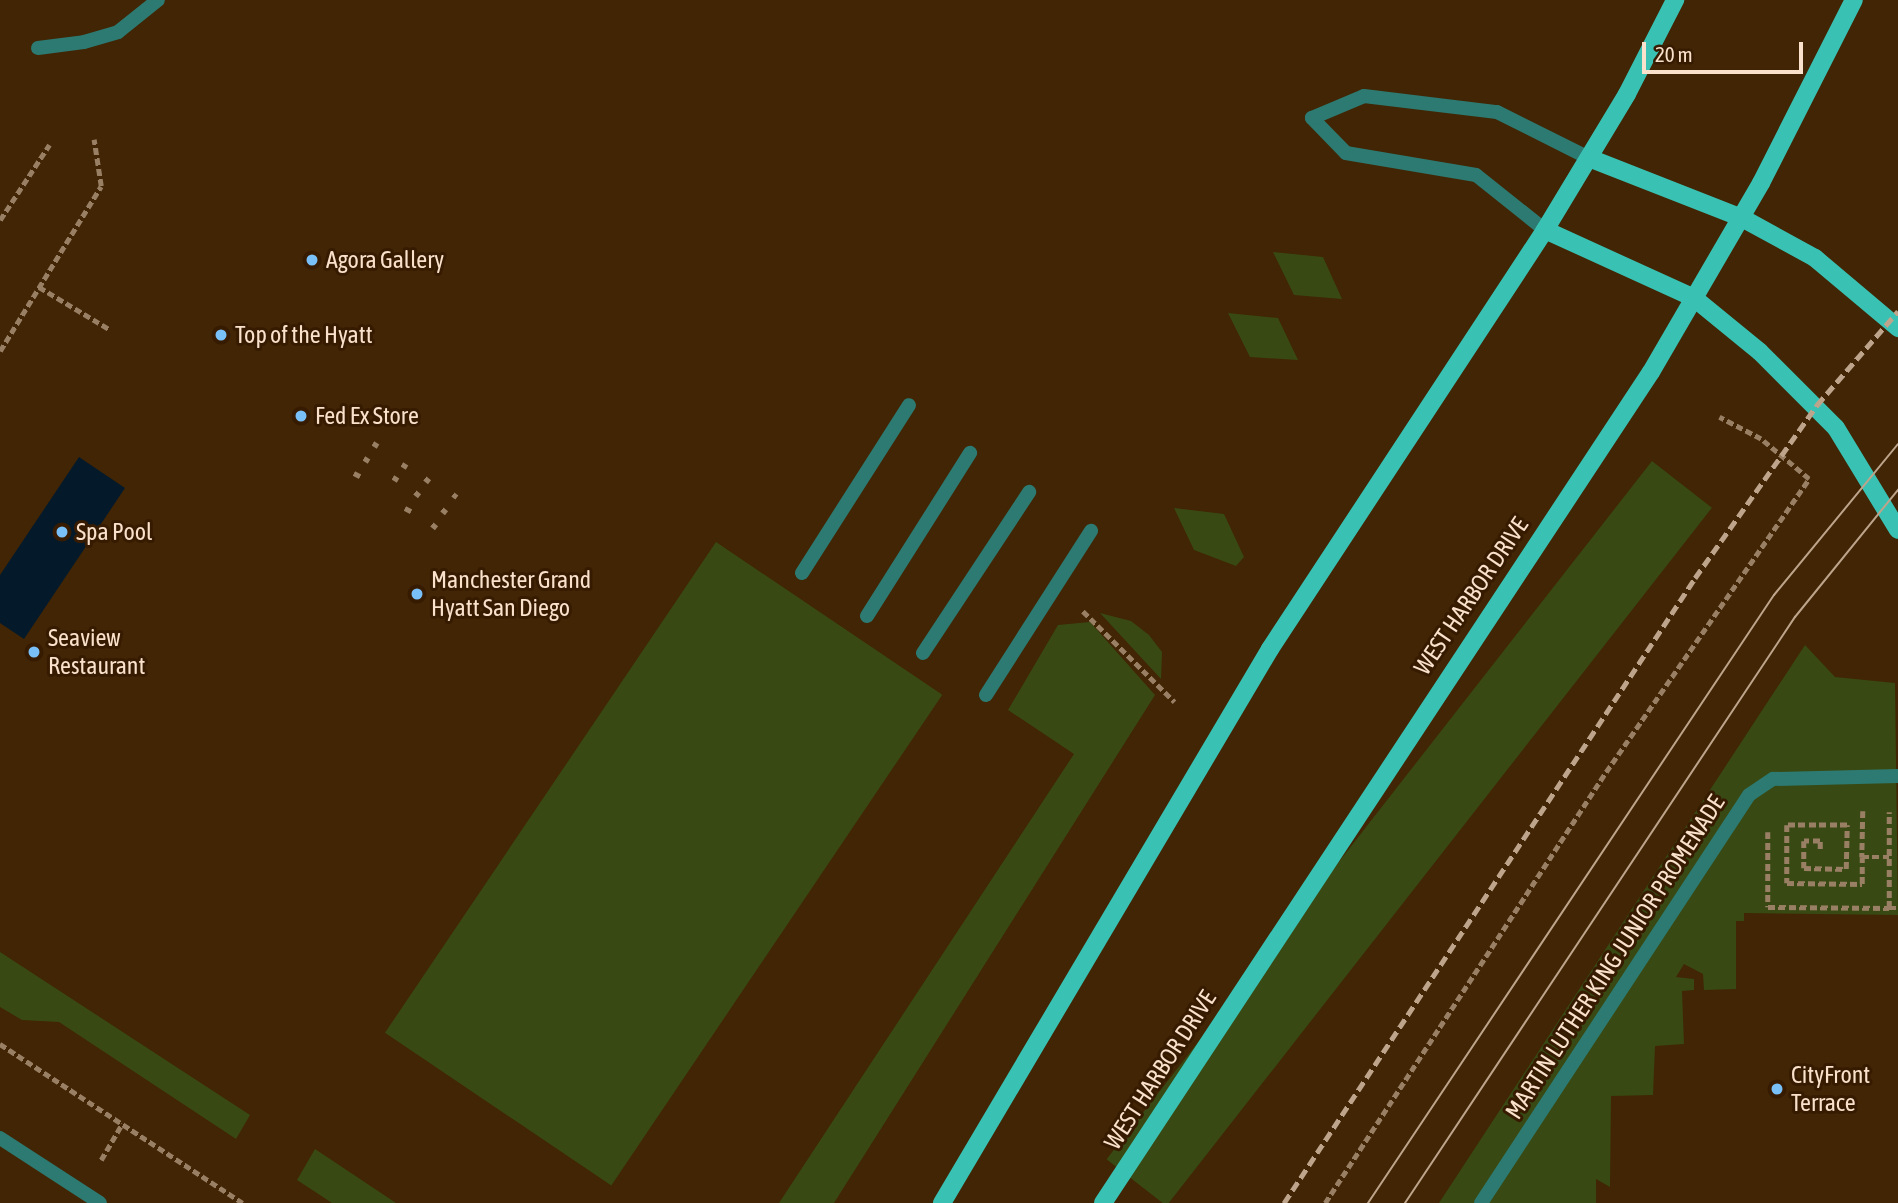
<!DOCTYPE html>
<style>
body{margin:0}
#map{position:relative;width:1898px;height:1203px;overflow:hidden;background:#412504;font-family:"Asap Condensed",sans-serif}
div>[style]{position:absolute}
.green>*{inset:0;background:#394913;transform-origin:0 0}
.water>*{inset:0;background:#041a2b}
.path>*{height:4.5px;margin-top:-2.25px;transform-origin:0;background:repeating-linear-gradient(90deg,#997f64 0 7px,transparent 0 10.5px)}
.lane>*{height:14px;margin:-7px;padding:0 7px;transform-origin:7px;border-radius:7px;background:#2c7a71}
.street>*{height:14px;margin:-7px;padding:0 7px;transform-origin:7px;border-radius:7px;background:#2c7a71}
.primary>*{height:18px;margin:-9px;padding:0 9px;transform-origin:9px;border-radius:9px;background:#39c2b3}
.tram>*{height:2px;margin:-1px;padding:0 1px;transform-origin:1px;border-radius:1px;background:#bda48b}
.rail>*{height:5px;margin-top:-2.5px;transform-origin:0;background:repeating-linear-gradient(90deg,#bda48b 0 10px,transparent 0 15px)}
.dots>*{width:19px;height:19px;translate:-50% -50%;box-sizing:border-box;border:4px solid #371b00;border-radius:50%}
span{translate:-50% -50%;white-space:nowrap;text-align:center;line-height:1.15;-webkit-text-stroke:6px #371b00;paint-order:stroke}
.poi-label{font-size:24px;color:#f9e1cc}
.left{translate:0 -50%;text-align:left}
.street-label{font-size:24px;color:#f9e1cc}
.scale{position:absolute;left:1642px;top:42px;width:161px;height:32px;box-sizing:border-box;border:4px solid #f9e1cc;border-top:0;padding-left:9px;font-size:21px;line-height:24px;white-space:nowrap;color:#f9e1cc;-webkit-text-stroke:5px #371b00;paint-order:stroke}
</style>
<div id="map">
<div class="green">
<div style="clip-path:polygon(1273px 252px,1323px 257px,1342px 299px,1294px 295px)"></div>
<div style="clip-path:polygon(1228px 313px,1278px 318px,1298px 360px,1250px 357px)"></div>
<div style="left:1652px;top:461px;width:76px;height:886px;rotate:38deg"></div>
<div style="clip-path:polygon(1174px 508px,1224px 514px,1244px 557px,1236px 566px,1194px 550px)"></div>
<div style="left:716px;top:542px;width:273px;height:592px;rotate:34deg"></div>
<div style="clip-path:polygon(1100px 613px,1131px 621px,1149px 635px,1162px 652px,1161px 679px)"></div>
<div style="clip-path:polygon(1090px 622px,1155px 695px,834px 1203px,779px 1203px,1074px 754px,1008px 710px,1058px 625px)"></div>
<div style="clip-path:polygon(1805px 645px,1835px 677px,1895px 683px,1898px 915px,1744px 913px,1744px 921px,1736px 921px,1736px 989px,1704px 990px,1703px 974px,1684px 964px,1676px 977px,1694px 979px,1694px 990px,1682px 991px,1684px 1044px,1655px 1046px,1653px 1095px,1611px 1096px,1610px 1187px,1596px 1179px,1596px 1203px,1439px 1203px)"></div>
<div style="clip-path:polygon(0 952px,250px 1115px,236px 1139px,59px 1022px,22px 1020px,0 1007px)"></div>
<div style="clip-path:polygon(315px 1149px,396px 1203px,332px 1203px,297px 1180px)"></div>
</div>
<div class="water">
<div style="clip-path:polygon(79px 457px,125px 488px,24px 639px,0 623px,0 575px)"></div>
</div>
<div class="path">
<div style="left:0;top:220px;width:90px;rotate:-56.8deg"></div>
<div style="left:39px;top:287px;width:82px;rotate:31deg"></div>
<div style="left:0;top:351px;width:193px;rotate:-58.5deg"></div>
<div style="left:101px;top:186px;width:47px;rotate:-98.7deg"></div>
<div style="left:373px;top:443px;width:6px;rotate:31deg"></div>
<div style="left:364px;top:458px;width:6px;rotate:31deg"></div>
<div style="left:402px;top:464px;width:6px;rotate:31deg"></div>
<div style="left:354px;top:473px;width:7px;rotate:27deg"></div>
<div style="left:393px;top:477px;width:6px;rotate:31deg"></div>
<div style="left:425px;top:478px;width:6px;rotate:39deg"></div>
<div style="left:415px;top:492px;width:6px;rotate:39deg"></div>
<div style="left:453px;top:494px;width:5px;rotate:37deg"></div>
<div style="left:405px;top:508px;width:7px;rotate:27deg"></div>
<div style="left:442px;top:509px;width:6px;rotate:39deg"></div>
<div style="left:432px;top:524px;width:6px;rotate:39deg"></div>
<div style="left:1083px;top:611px;width:129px;rotate:44.7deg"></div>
<div style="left:1863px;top:811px;width:46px;rotate:91.2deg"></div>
<div style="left:1862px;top:857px;width:27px"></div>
<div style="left:1768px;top:832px;width:75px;rotate:90deg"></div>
<div style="left:1768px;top:907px;width:121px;rotate:0.5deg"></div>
<div style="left:1889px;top:908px;width:96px;rotate:-90deg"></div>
<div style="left:1820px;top:849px;width:8px;rotate:-90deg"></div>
<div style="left:1820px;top:841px;width:16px;rotate:180deg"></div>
<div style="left:1804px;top:841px;width:27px;rotate:90deg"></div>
<div style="left:1804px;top:868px;width:42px;rotate:1.4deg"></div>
<div style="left:1846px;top:869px;width:44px;rotate:-88.7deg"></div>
<div style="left:1847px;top:825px;width:60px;rotate:180deg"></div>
<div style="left:1787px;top:825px;width:58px;rotate:90deg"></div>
<div style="left:1787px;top:883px;width:75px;rotate:0.8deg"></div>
<div style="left:1862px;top:884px;width:27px;rotate:-90deg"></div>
<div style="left:1889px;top:908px;width:9px"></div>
<div style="left:0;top:1044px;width:290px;rotate:33.2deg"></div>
<div style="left:101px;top:1160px;width:42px;rotate:-59.7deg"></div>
<div style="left:1325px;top:1203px;width:515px;rotate:-56.9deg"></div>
<div style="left:1606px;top:772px;width:356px;rotate:-55.3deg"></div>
<div style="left:1809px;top:479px;width:62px;rotate:-140.2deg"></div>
<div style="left:1761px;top:439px;width:47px;rotate:-152.4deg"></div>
</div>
<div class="lane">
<div style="left:1545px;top:230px;width:88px;rotate:-141.4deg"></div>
<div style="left:1476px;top:175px;width:132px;rotate:-170.4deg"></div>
<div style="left:1346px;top:153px;width:49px;rotate:-134.2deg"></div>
<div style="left:1312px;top:118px;width:56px;rotate:-22.9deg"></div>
<div style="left:1364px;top:96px;width:134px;rotate:6.9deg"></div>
<div style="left:1497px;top:112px;width:103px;rotate:26.6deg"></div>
<div style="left:802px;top:573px;width:199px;rotate:-57.5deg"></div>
<div style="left:867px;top:616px;width:193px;rotate:-57.7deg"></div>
<div style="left:923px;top:653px;width:193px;rotate:-56.6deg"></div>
<div style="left:986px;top:695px;width:195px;rotate:-57.4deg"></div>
<div style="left:0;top:1138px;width:119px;rotate:33deg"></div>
</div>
<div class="street">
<div style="left:38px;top:48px;width:46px;rotate:-7.4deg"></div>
<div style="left:84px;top:42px;width:35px;rotate:-16deg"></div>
<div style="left:118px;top:32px;width:51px;rotate:-38.7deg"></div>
<div style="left:1481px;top:1203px;width:488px;rotate:-56.7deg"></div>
<div style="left:1749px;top:795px;width:29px;rotate:-34deg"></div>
<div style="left:1773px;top:779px;width:125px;rotate:-1.4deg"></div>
</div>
<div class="primary">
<div style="left:1589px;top:158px;width:164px;rotate:21.4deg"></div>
<div style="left:1742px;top:218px;width:83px;rotate:28.7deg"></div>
<div style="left:1815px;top:258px;width:109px;rotate:40.1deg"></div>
<div style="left:1545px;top:230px;width:164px;rotate:24.5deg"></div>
<div style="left:1694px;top:298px;width:85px;rotate:39.3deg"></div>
<div style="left:1760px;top:352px;width:107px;rotate:45deg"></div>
<div style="left:1836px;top:428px;width:119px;rotate:58.7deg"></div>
<div style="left:942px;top:1203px;width:644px;rotate:-59.37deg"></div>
<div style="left:1270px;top:649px;width:501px;rotate:-56.72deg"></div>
<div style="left:1545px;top:230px;width:159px;rotate:-58.9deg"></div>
<div style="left:1627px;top:94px;width:106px;rotate:-62.9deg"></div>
<div style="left:1103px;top:1203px;width:995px;rotate:-56.6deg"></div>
<div style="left:1651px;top:372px;width:219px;rotate:-59.8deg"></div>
<div style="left:1761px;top:183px;width:205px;rotate:-63.1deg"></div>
</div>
<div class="tram">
<div style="left:1368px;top:1203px;width:731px;rotate:-56.27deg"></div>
<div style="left:1774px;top:595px;width:195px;rotate:-50.6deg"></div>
<div style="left:1405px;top:1203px;width:704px;rotate:-56.36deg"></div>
<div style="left:1795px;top:617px;width:164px;rotate:-51deg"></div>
</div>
<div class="rail">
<div style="left:1284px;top:1203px;width:748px;rotate:-56.67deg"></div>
<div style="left:1695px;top:578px;width:212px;rotate:-54.8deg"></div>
<div style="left:1817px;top:405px;width:124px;rotate:-49.2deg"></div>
</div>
<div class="dots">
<div style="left:312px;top:260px;background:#79bff8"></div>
<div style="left:221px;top:335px;background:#79bff8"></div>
<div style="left:301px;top:416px;background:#79bff8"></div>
<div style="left:62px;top:532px;background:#79bff8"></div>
<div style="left:417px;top:594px;background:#79bff8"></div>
<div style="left:34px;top:652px;background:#79bff8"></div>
<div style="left:1777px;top:1089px;background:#79bff8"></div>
</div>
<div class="poi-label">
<span class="left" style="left:326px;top:260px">Agora Gallery</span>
<span class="left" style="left:235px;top:335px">Top of the Hyatt</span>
<span class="left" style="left:315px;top:416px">Fed Ex Store</span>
<span class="left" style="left:76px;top:532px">Spa Pool</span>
<span class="left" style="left:431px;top:594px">Manchester Grand<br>Hyatt San Diego</span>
<span class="left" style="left:48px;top:652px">Seaview<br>Restaurant</span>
<span class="left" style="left:1791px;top:1089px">CityFront<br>Terrace</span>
</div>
<div class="street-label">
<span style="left:1471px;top:596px;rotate:-56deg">WEST HARBOR DRIVE</span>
<span style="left:1615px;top:957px;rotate:-57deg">MARTIN LUTHER KING JUNIOR PROMENADE</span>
<span style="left:1160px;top:1070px;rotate:-57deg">WEST HARBOR DRIVE</span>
</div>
<div class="scale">20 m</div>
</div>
